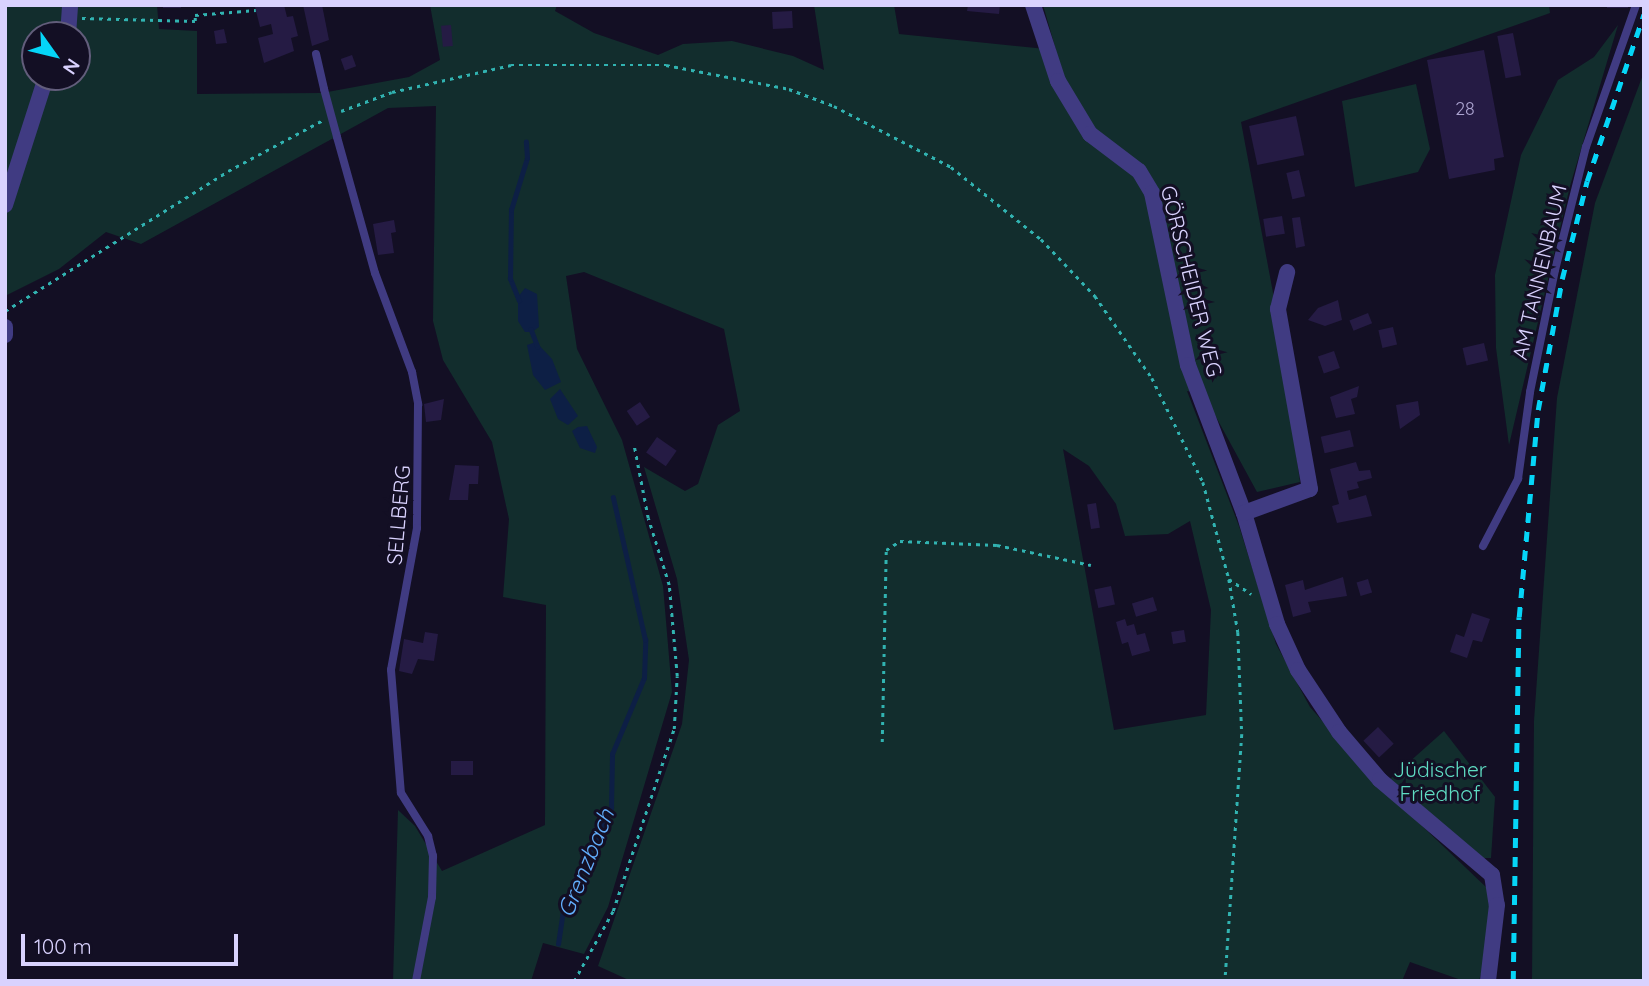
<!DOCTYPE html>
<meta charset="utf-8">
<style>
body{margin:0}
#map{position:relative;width:1649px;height:986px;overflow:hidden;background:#130f24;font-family:Quicksand,sans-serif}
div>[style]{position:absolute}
.green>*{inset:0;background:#122d2d}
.water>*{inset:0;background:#0d1f45}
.stream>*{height:4.5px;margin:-2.25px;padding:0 2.25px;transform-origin:2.25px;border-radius:2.25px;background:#0d1f45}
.building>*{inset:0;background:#251b44;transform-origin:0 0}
.path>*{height:2.5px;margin-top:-1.25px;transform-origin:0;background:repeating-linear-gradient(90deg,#31b3b1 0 3.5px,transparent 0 8.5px)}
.lane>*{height:8px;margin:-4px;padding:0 4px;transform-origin:4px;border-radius:4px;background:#403b82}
.street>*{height:16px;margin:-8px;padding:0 8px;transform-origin:8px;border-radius:8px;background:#403b82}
.rail>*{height:4.5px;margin-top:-2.25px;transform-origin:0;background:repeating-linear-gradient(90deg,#05d5f7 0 10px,transparent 0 19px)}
.lane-bridge>*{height:8px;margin:-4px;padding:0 4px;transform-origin:4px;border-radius:4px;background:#403b82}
span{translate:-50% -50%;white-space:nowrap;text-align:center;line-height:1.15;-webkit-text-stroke:6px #130f24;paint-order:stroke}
.number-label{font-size:18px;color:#aca4d0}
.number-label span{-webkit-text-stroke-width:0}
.street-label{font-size:21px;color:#d9d2fe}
.park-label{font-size:21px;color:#5fddc3}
.water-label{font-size:23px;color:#62aefc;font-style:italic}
.frame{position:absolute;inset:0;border:7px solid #d9d2fe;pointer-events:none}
.north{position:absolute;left:21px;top:21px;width:70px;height:70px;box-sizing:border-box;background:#130f24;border:2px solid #625d7b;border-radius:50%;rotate:124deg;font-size:19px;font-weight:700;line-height:28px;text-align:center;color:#d9d2fe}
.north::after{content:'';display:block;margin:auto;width:24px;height:32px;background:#05d5f7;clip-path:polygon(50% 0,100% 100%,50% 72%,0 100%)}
.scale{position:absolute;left:21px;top:934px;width:217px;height:32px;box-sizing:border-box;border:4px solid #d9d2fe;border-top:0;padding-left:9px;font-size:21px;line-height:24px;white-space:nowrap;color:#d9d2fe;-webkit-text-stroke:5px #130f24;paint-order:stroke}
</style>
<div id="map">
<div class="green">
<div style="clip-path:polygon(evenodd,5px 5px,157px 5px,159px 29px,197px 31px,197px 94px,322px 93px,409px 77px,440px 60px,430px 5px,557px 5px,555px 11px,594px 33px,658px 55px,683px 44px,732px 41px,793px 56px,824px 70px,814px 5px,894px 5px,899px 34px,1056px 50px,1043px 5px,1549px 5px,1550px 13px,1241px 122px,1277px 314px,1300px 482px,1257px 492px,1203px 393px,1187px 391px,1239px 526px,1276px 644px,1310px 707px,1374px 780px,1488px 889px,1491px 936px,1479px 981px,1464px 981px,1410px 962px,1402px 981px,631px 981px,598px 966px,682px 724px,689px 660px,677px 579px,644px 467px,685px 491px,698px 484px,718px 425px,740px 411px,724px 329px,584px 272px,566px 276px,577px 349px,622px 440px,663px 586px,672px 692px,608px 907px,584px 954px,543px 943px,531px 981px,393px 981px,398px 810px,415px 826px,442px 871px,545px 825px,546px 605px,503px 597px,509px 519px,492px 442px,443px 360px,433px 321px,436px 106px,388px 108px,141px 244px,106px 232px,59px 269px,5px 296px,5px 5px,35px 35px,77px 35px,77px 77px,35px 77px,35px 35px,5px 5px,1063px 449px,1089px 466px,1116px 504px,1125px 536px,1168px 534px,1190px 521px,1211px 610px,1206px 715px,1114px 730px,1063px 449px)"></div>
<div style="clip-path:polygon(1618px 25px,1570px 186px,1509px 445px,1496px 348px,1495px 275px,1521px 155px,1558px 80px,1594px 57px)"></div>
<div style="clip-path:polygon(1644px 72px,1644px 981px,1532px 981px,1534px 721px,1557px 398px,1595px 203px)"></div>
<div style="clip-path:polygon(1416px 84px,1430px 149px,1418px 172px,1355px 187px,1342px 101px)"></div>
<div style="clip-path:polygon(1444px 731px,1495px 797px,1491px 858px,1475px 858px,1389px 780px)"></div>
</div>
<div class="water">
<div style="clip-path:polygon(525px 288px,537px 294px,539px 327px,532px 332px,525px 332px,518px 321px,518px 297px)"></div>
<div style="clip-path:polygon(536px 342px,552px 359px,561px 382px,545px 390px,533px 375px,527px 345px)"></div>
<div style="clip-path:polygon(560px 389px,578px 416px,568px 425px,558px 419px,550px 399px)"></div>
<div style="clip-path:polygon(578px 427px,587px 426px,597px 447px,595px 453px,580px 448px,572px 431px)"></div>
</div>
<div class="stream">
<div style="left:519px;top:301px;width:24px;rotate:-112deg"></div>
<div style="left:510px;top:279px;width:69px;rotate:-89.2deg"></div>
<div style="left:511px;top:210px;width:54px;rotate:-72.9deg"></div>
<div style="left:527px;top:158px;width:16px;rotate:-94deg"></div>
<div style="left:531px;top:329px;width:19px;rotate:69deg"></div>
<div style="left:558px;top:944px;width:40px;rotate:-81.5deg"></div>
<div style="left:564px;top:904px;width:107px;rotate:-63.9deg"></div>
<div style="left:611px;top:808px;width:54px;rotate:-88.9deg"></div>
<div style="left:612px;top:754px;width:82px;rotate:-67.2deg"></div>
<div style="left:644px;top:678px;width:38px;rotate:-88deg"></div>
<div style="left:645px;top:640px;width:146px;rotate:-102.7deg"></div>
</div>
<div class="building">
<div style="left:163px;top:5px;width:18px;height:3px"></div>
<div style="clip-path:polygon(284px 5px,287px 17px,293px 16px,298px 36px,291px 38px,294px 51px,264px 63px,258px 38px,273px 34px,271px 24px,260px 27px,255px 7px)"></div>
<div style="clip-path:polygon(303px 5px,322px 5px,329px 40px,312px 46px)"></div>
<div style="clip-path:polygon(968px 5px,1000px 5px,999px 14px,967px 11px)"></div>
<div style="left:1607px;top:5px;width:21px;height:3px"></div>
<div style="left:792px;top:11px;width:17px;height:20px;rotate:87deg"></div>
<div style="left:451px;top:25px;width:21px;height:10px;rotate:85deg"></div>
<div style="clip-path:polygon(224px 29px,227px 43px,216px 44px,214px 31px)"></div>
<div style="left:1513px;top:33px;width:43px;height:16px;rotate:79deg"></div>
<div style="clip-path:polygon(1484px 50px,1504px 157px,1494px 159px,1495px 170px,1449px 179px,1427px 60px)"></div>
<div style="left:352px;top:55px;width:12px;height:12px;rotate:70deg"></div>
<div style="left:1296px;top:116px;width:40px;height:48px;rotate:78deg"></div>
<div style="left:1299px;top:170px;width:27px;height:13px;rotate:77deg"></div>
<div style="left:1282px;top:216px;width:18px;height:19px;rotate:81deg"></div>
<div style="clip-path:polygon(1300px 217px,1305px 246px,1296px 248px,1292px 218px)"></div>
<div style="clip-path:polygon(394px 220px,396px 232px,391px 233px,394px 253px,378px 255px,373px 224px)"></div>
<div style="clip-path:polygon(1338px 300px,1342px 320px,1325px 326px,1308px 320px,1318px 308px)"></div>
<div style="left:1368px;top:313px;width:11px;height:20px;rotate:68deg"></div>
<div style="left:1393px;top:327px;width:18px;height:15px;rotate:77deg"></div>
<div style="left:1484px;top:343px;width:18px;height:22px;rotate:77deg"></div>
<div style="left:1334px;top:351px;width:18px;height:17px;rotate:71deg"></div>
<div style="clip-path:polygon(1359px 386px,1357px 397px,1351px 399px,1355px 414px,1336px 418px,1330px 397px)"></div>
<div style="clip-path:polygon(444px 399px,441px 420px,426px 422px,424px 404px)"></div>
<div style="clip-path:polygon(1418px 401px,1420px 415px,1400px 429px,1396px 405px)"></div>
<div style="left:640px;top:402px;width:18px;height:16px;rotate:56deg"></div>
<div style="left:1350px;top:430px;width:17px;height:30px;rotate:77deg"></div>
<div style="left:657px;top:437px;width:24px;height:19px;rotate:35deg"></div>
<div style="clip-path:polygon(1356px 462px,1359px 471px,1370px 470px,1372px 478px,1357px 482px,1359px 488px,1347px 491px,1349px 500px,1366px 495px,1372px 516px,1337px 523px,1332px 506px,1339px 504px,1330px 469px)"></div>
<div style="clip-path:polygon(455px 465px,479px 466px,478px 484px,469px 484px,468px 500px,449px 500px)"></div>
<div style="left:1096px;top:503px;width:25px;height:9px;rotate:81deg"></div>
<div style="clip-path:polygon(1343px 577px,1347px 596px,1308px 602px,1311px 612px,1293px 617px,1285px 585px,1303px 580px,1305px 590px)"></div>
<div style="left:1368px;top:579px;width:14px;height:12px;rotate:73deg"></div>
<div style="left:1111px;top:586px;width:19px;height:17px;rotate:78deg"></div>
<div style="left:1153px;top:597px;width:14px;height:22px;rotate:73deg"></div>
<div style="clip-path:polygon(1472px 613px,1490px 619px,1482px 642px,1473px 640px,1467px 658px,1450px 652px,1456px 634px,1464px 637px)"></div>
<div style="clip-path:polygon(1125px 619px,1127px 626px,1134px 624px,1137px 635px,1145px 633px,1150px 651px,1132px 656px,1128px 642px,1122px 644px,1116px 622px)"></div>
<div style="left:1184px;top:630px;width:12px;height:13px;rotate:81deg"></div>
<div style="clip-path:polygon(425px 632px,438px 634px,434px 661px,418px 659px,412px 674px,399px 671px,404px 639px,423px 643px)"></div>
<div style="left:1378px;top:727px;width:23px;height:20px;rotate:47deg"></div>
<div style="left:451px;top:761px;width:22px;height:14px"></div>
</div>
<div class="path">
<div style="left:82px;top:18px;width:113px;rotate:1.5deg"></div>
<div style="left:195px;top:21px;width:6px;rotate:-90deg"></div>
<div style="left:195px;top:15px;width:61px;rotate:-4.7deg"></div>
<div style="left:341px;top:111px;width:54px;rotate:-20.4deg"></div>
<div style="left:392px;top:92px;width:122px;rotate:-12.8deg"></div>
<div style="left:511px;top:65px;width:155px"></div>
<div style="left:666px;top:65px;width:125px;rotate:11deg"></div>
<div style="left:789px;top:89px;width:48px;rotate:20.7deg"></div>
<div style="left:834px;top:106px;width:132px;rotate:27.5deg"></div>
<div style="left:951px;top:167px;width:115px;rotate:38.7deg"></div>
<div style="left:1041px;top:239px;width:79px;rotate:46.5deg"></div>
<div style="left:1095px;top:296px;width:100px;rotate:55.2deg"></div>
<div style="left:1152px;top:378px;width:116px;rotate:63.9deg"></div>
<div style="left:1203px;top:482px;width:100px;rotate:75deg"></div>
<div style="left:1229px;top:579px;width:54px;rotate:80.4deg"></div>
<div style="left:1238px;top:632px;width:102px;rotate:87.8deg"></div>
<div style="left:1242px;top:734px;width:248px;rotate:93.9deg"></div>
<div style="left:5px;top:311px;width:263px;rotate:-32.1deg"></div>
<div style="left:228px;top:171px;width:108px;rotate:-28.2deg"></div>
<div style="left:1229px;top:579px;width:27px;rotate:34deg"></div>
<div style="left:882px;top:742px;width:192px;rotate:-88.8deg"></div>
<div style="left:886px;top:550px;width:17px;rotate:-33deg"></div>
<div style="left:900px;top:541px;width:97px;rotate:2.4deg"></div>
<div style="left:997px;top:545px;width:96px;rotate:12deg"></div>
<div style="left:574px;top:981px;width:80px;rotate:-60.9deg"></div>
<div style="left:613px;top:911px;width:192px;rotate:-71.5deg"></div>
<div style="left:674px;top:729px;width:53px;rotate:-86.8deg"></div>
<div style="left:677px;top:676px;width:91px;rotate:-95deg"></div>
<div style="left:669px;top:585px;width:70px;rotate:-107.4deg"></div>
<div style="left:648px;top:518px;width:73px;rotate:-101deg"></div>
</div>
<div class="lane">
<div style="left:316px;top:54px;width:36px;rotate:77deg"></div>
<div style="left:337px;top:137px;width:141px;rotate:74.4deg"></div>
<div style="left:375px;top:273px;width:106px;rotate:69.5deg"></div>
<div style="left:412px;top:372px;width:33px;rotate:79deg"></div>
<div style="left:418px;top:404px;width:124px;rotate:90.5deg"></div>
<div style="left:417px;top:528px;width:144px;rotate:100.4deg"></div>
<div style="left:391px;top:670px;width:123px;rotate:85.4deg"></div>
<div style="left:401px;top:793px;width:51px;rotate:57.9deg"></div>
<div style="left:428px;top:836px;width:21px;rotate:76deg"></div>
<div style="left:433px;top:856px;width:41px;rotate:91.4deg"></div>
<div style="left:432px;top:897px;width:86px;rotate:100.8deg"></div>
<div style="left:1483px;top:546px;width:76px;rotate:-62.4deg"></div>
<div style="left:1518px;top:479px;width:88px;rotate:-82.1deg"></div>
<div style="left:1530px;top:392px;width:125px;rotate:-78.4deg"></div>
<div style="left:1555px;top:270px;width:127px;rotate:-75.9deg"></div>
<div style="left:1586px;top:147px;width:151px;rotate:-70.6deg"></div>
</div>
<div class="street">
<div style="left:1033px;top:5px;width:80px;rotate:71.8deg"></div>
<div style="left:1058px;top:81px;width:62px;rotate:58.9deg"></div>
<div style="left:1090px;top:134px;width:61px;rotate:37.1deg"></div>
<div style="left:1139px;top:171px;width:26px;rotate:59deg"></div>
<div style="left:1152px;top:193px;width:176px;rotate:78.2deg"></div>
<div style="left:1188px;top:365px;width:158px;rotate:69.3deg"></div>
<div style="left:1244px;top:513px;width:116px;rotate:73.4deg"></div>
<div style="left:1277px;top:624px;width:51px;rotate:65.5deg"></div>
<div style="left:1298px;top:670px;width:74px;rotate:56.5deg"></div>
<div style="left:1339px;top:732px;width:63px;rotate:49.5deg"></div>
<div style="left:1380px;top:780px;width:147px;rotate:40.3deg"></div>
<div style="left:1492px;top:875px;width:30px;rotate:81deg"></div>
<div style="left:1497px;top:905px;width:77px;rotate:96.8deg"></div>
<div style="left:68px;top:35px;width:30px;rotate:-86deg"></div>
<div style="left:5px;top:205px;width:134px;rotate:-72.2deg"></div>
<div style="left:5px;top:327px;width:8px;rotate:90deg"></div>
<div style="left:1244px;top:513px;width:70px;rotate:-20deg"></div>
<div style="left:1310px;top:489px;width:183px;rotate:-100.1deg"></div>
<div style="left:1278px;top:309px;width:38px;rotate:-76deg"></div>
</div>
<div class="rail">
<div style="left:1513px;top:981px;width:364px;rotate:-89.1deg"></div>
<div style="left:1519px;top:617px;width:208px;rotate:-84.8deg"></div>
<div style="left:1538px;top:410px;width:133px;rotate:-79.6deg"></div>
<div style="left:1562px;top:279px;width:101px;rotate:-75.7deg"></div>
<div style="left:1587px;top:181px;width:176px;rotate:-71.2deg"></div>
</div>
<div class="lane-bridge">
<div style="left:324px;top:89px;width:50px;rotate:74.8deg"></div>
</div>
<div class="number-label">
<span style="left:1465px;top:109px">28</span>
</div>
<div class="street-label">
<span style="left:1539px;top:272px;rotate:-77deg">AM TANNENBAUM</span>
<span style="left:1192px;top:281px;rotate:76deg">GÖRSCHEIDER WEG</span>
<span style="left:398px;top:515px;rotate:-85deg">SELLBERG</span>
</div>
<div class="park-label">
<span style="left:1440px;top:781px">Jüdischer<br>Friedhof</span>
</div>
<div class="water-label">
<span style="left:586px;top:863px;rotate:-68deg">Grenzbach</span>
</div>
<div class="frame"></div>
<div class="north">N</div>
<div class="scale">100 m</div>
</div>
